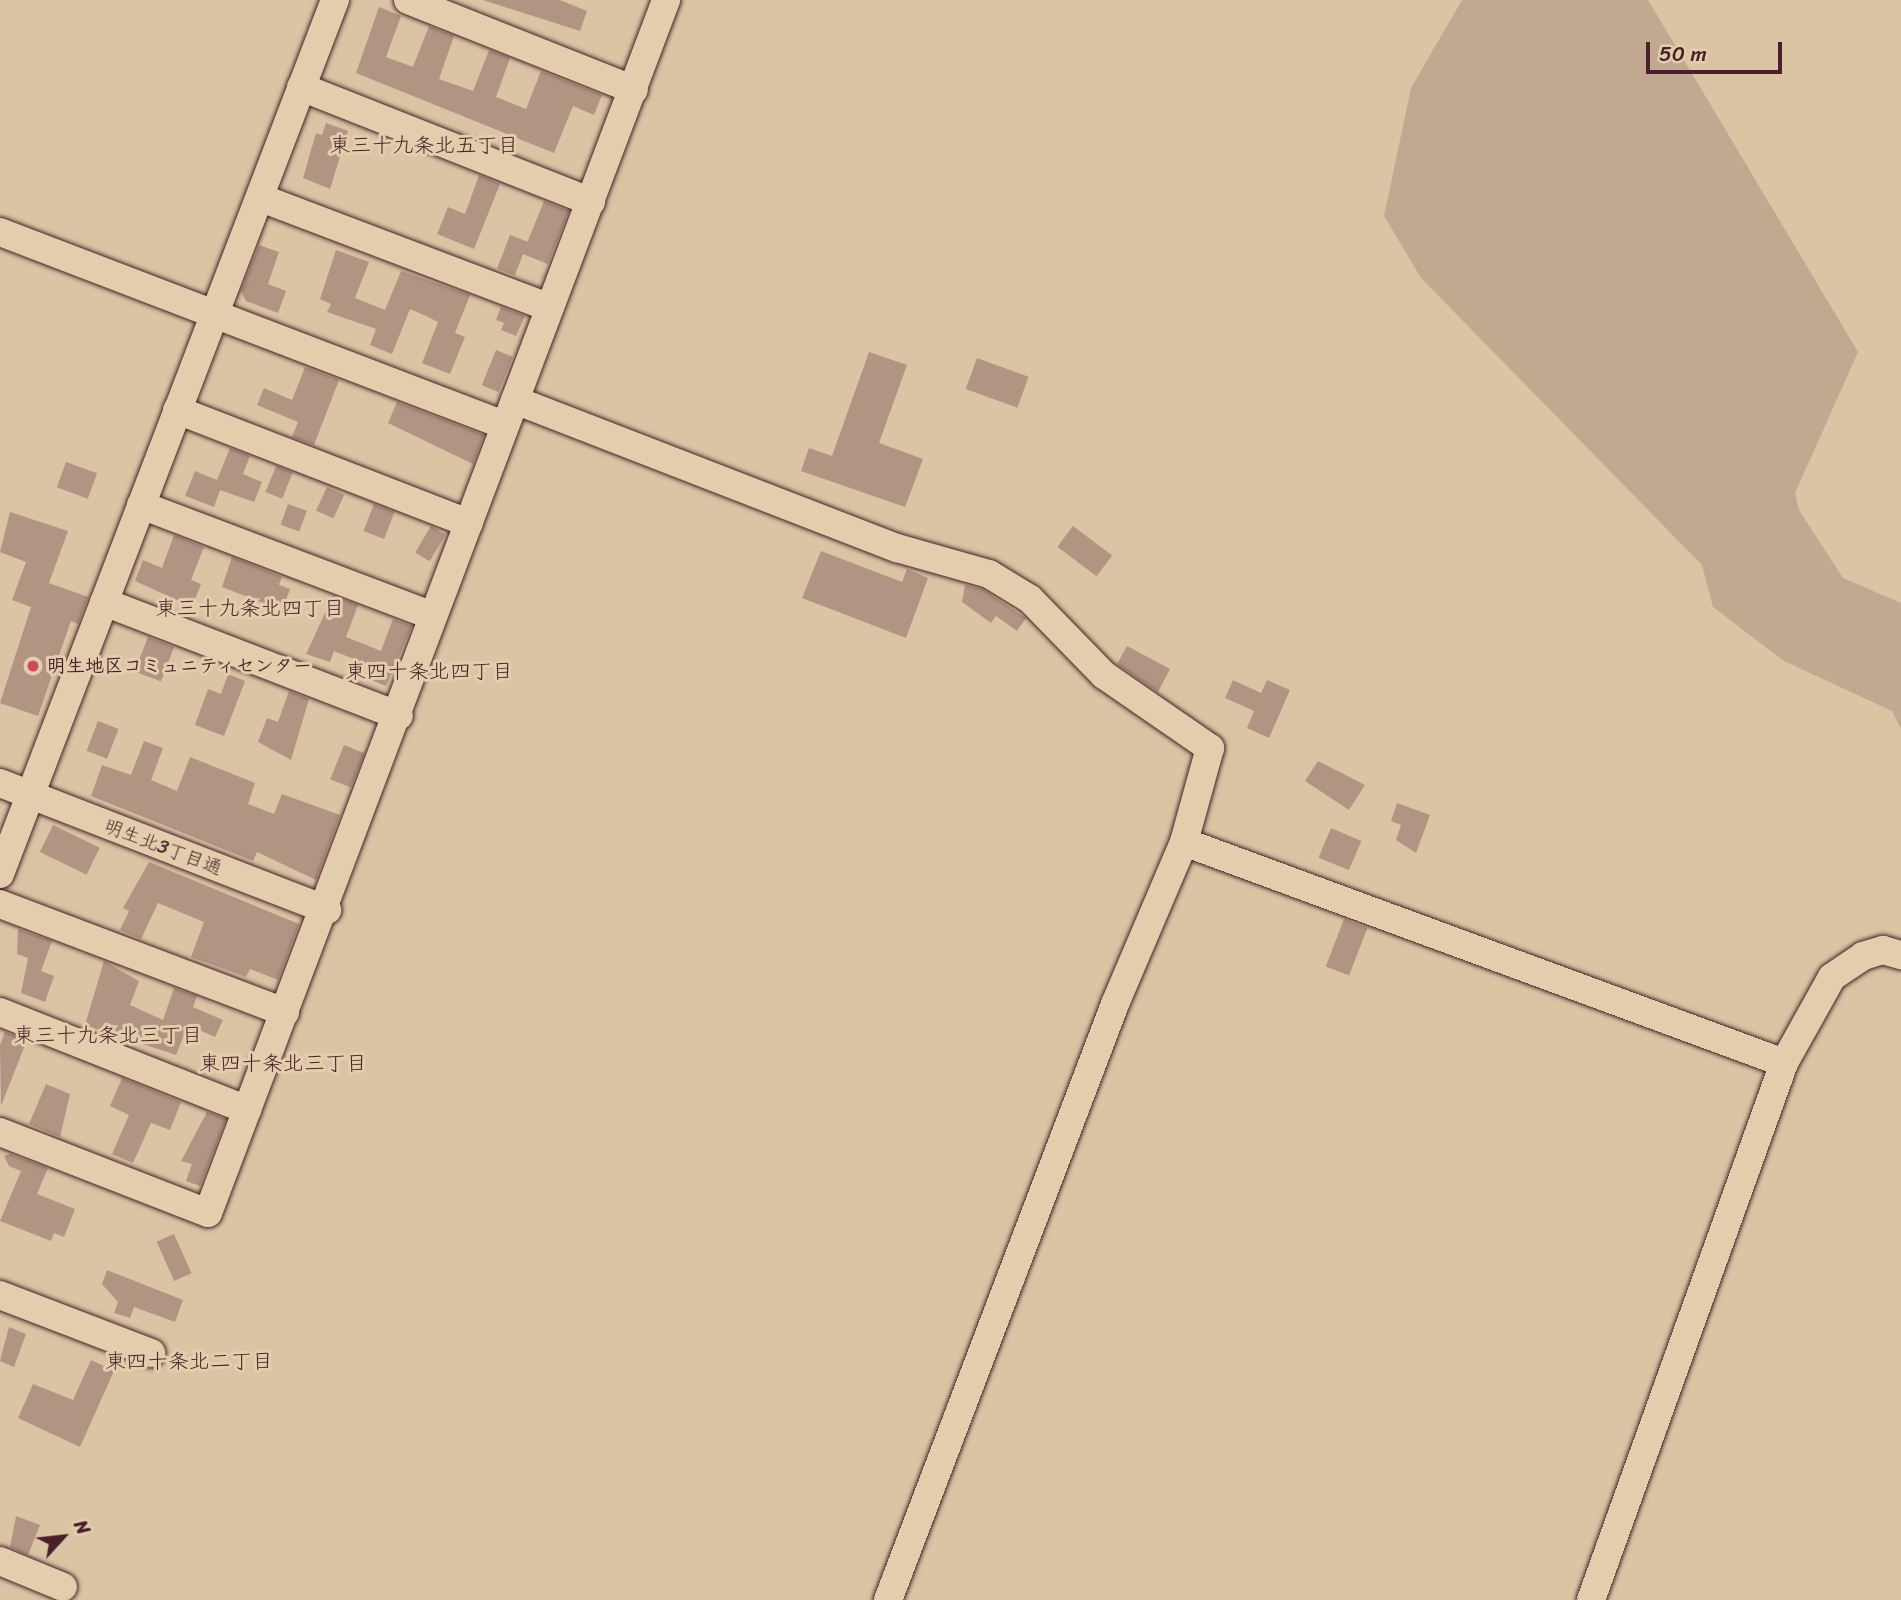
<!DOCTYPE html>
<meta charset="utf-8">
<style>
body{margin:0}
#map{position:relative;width:1901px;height:1600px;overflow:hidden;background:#d9c4a4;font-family:Sriracha,"Klee One",sans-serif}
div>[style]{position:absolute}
.green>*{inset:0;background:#c1a890}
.building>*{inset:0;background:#b19582;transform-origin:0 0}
.roads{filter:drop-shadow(0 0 2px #4a1f2b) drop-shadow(0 0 2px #4a1f2b)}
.minor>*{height:28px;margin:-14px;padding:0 14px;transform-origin:14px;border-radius:14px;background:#e2ceac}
.dots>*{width:19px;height:19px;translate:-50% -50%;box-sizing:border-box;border:4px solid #e2ceac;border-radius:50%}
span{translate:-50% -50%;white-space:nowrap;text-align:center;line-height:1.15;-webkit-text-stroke:6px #e2ceac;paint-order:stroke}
.poi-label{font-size:19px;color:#4a1f2b;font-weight:700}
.left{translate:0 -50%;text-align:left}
.street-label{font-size:19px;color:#4a1f2b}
.neighbourhood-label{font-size:21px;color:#4a1f2b}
.north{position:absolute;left:28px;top:1502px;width:70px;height:70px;-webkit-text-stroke:5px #e2ceac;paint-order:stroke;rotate:63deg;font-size:19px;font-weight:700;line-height:28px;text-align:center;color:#4a1f2b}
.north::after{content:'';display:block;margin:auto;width:24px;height:32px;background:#4a1f2b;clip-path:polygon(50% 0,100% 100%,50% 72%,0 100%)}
.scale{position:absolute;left:1646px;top:42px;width:136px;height:32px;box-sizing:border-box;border:4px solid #4a1f2b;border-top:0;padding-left:9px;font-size:21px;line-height:24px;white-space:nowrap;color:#4a1f2b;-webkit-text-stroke:5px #e2ceac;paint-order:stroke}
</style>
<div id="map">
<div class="green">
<div style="clip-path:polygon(1462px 0,1648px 0,1858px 352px,1795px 493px,1799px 510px,1843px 578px,1901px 603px,1901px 729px,1892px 711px,1784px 661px,1713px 607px,1702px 565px,1421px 278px,1384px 216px,1411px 88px)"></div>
</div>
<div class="building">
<div style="clip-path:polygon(483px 0,560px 0,587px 11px,580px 31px)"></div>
<div style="clip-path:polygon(379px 7px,401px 16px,386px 57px,413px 67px,429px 26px,454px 36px,439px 79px,473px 91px,489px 50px,510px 58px,496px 97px,526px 109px,541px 71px,602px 95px,594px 115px,573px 106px,554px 153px,356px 73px)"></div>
<div style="clip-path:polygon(326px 123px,348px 131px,330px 189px,303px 178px,316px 133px,322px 135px)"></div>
<div style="clip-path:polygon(479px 175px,500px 184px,474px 249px,437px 234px,448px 207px,465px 214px)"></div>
<div style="left:544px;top:201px;width:27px;height:57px;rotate:22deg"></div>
<div style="left:510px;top:235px;width:19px;height:36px;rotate:21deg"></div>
<div style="clip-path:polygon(259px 245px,279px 252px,268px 284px,286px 291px,278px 313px,246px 301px,241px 291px)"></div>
<div style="clip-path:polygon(336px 250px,369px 262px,355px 298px,385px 310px,401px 271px,470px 295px,455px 333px,465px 337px,450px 374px,422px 363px,438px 322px,426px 316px,410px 309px,392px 354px,370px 345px,376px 329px,327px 312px,331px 304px,320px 299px)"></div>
<div style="clip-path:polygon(501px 307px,525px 316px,516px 336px,501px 330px,504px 323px,496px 320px)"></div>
<div style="left:496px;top:350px;width:18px;height:38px;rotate:22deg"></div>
<div style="clip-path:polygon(869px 352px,907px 365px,879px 443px,923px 459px,905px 507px,801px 471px,809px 448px,832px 456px)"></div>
<div style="left:977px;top:358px;width:55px;height:33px;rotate:20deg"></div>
<div style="clip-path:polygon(305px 367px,339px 380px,314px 445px,292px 437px,298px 422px,257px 405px,264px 388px,292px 400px)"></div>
<div style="clip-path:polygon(397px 402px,484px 435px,473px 464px,388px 423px)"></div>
<div style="clip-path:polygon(230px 448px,250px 456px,243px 474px,262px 482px,254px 502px,220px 490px,214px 507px,185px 496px,195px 471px,217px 480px)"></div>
<div style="left:66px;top:462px;width:33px;height:27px;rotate:20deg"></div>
<div style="left:276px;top:466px;width:18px;height:28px;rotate:22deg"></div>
<div style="left:327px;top:487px;width:19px;height:26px;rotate:25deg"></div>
<div style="left:288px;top:504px;width:20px;height:22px;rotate:20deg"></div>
<div style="left:374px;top:504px;width:22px;height:29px;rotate:21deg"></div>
<div style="clip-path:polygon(10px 512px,68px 531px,49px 583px,88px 597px,78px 624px,71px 621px,38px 716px,0 703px,31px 607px,12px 600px,26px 562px,0 552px)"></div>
<div style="left:431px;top:526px;width:17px;height:31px;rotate:31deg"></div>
<div style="left:1073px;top:526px;width:49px;height:26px;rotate:37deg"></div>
<div style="clip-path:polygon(174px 535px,204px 547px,191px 580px,201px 584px,192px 607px,135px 581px,143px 560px,162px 568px)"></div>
<div style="clip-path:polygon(821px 551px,902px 582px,907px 569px,928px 578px,906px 638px,802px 598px)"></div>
<div style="clip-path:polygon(232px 557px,282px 577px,279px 585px,290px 589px,284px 605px,273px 600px,271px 606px,222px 587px)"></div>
<div style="clip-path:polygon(965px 585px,982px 589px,1026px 618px,1017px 631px,996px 616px,991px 623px,962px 602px)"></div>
<div style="clip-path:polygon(333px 596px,358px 605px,346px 637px,381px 651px,393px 619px,412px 626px,386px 686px,369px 679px,374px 667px,334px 651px,330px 662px,306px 654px)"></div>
<div style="left:148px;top:637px;width:28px;height:37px;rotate:21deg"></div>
<div style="clip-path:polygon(1127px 646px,1170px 669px,1158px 692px,1117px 664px)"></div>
<div style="clip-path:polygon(228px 674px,245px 681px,224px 736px,195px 725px,208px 689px,221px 694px)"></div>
<div style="clip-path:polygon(1233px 680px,1261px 693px,1267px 680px,1290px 690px,1269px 738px,1247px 728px,1254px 711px,1225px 698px)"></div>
<div style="clip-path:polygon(289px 691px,309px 699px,291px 760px,258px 742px,267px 718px,278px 722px)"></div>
<div style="left:98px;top:721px;width:22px;height:32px;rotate:21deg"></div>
<div style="clip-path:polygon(144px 741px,163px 748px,151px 780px,177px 791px,190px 757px,255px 783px,248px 804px,274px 814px,282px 794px,340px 815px,316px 880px,257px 852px,253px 861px,91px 796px,102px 765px,131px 775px)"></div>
<div style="left:344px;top:745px;width:22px;height:37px;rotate:22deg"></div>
<div style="clip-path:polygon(1318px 761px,1365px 785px,1349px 810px,1305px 781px)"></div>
<div style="clip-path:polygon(1397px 803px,1430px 815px,1416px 853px,1396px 840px,1401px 825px,1391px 821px)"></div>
<div style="left:53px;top:825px;width:52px;height:30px;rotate:26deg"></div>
<div style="left:1331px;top:828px;width:33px;height:32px;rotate:23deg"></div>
<div style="clip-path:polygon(149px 862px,299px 924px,278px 980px,250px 969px,246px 977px,191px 957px,204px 922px,158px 903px,141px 939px,120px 930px,129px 911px,123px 908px)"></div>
<div style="left:1344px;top:919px;width:25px;height:51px;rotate:21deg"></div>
<div style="clip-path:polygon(18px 929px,52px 941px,41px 971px,54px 976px,45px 1002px,21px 993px,28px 958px,17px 954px)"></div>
<div style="clip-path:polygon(104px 961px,139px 981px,130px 1005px,163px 1020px,174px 988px,197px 996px,193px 1007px,223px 1020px,215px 1037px,188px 1025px,176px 1055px,85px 1025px)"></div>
<div style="clip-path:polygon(5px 1032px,27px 1040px,1px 1106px,0 1045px)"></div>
<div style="clip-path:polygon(122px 1078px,181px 1102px,170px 1130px,151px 1123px,133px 1163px,112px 1154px,129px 1115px,110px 1106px)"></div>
<div style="clip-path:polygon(46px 1084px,70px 1094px,60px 1137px,29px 1124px)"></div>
<div style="clip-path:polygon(207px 1112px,226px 1119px,200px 1186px,186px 1181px,192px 1164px,181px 1161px)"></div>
<div style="clip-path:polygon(10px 1154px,48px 1168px,37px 1194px,75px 1209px,64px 1237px,54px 1233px,51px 1241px,0 1221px,21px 1171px,9px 1166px,4px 1156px)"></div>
<div style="left:174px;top:1234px;width:43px;height:19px;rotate:66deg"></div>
<div style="clip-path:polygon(107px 1270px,183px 1300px,175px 1322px,134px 1307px,130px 1318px,114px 1313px,118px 1302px,102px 1284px)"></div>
<div style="clip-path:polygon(9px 1327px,26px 1334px,14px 1367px,0 1361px)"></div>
<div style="clip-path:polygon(91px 1360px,114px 1371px,80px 1447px,18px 1418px,33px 1384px,73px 1400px)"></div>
<div style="clip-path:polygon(16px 1516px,40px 1525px,28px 1555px,10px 1547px)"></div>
</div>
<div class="roads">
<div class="minor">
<div style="left:408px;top:0;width:243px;rotate:21.7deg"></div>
<div style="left:301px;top:87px;width:312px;rotate:21.6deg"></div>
<div style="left:261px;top:198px;width:309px;rotate:20.8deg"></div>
<div style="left:0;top:232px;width:540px;rotate:20.95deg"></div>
<div style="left:515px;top:400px;width:410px;rotate:21.2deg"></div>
<div style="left:897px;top:548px;width:96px;rotate:15.8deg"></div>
<div style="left:989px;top:574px;width:48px;rotate:31.4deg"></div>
<div style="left:1030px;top:599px;width:106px;rotate:45.8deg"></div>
<div style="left:1104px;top:675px;width:129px;rotate:34.6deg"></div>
<div style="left:1210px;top:748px;width:98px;rotate:105.5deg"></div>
<div style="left:1184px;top:842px;width:176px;rotate:113.1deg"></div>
<div style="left:1115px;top:1004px;width:638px;rotate:110.85deg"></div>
<div style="left:177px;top:410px;width:313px;rotate:21.2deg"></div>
<div style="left:141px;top:505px;width:312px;rotate:20.8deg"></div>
<div style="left:104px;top:602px;width:316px;rotate:21.1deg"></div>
<div style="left:0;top:783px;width:351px;rotate:21.2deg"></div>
<div style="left:1184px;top:842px;width:639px;rotate:20.22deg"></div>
<div style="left:0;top:874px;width:936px;rotate:-69.03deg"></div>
<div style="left:0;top:904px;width:305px;rotate:20.8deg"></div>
<div style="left:0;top:1012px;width:266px;rotate:21.6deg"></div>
<div style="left:0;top:1132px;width:223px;rotate:21.3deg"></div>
<div style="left:208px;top:1213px;width:1297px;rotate:-69.31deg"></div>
<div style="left:0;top:1295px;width:162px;rotate:21deg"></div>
<div style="left:0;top:1561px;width:68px;rotate:22.4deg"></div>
<div style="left:1591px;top:1600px;width:571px;rotate:-70.23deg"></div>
<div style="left:1784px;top:1063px;width:98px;rotate:-60.8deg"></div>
<div style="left:1832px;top:977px;width:37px;rotate:-34deg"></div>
<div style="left:1863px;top:956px;width:21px;rotate:-17deg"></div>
<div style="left:1883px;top:950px;width:19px;rotate:16deg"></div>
</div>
</div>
<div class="dots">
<div style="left:33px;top:666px;background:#d1495b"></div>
</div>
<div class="poi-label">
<span class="left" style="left:47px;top:666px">明生地区コミュニティセンター</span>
</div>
<div class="street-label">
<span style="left:163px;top:847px;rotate:21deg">明生北3丁目通</span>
</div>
<div class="neighbourhood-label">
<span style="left:424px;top:145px">東三十九条北五丁目</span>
<span style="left:250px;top:608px">東三十九条北四丁目</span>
<span style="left:429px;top:671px">東四十条北四丁目</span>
<span style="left:108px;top:1035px">東三十九条北三丁目</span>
<span style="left:283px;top:1063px">東四十条北三丁目</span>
<span style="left:189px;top:1361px">東四十条北二丁目</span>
</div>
<div class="north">N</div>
<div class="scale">50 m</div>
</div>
